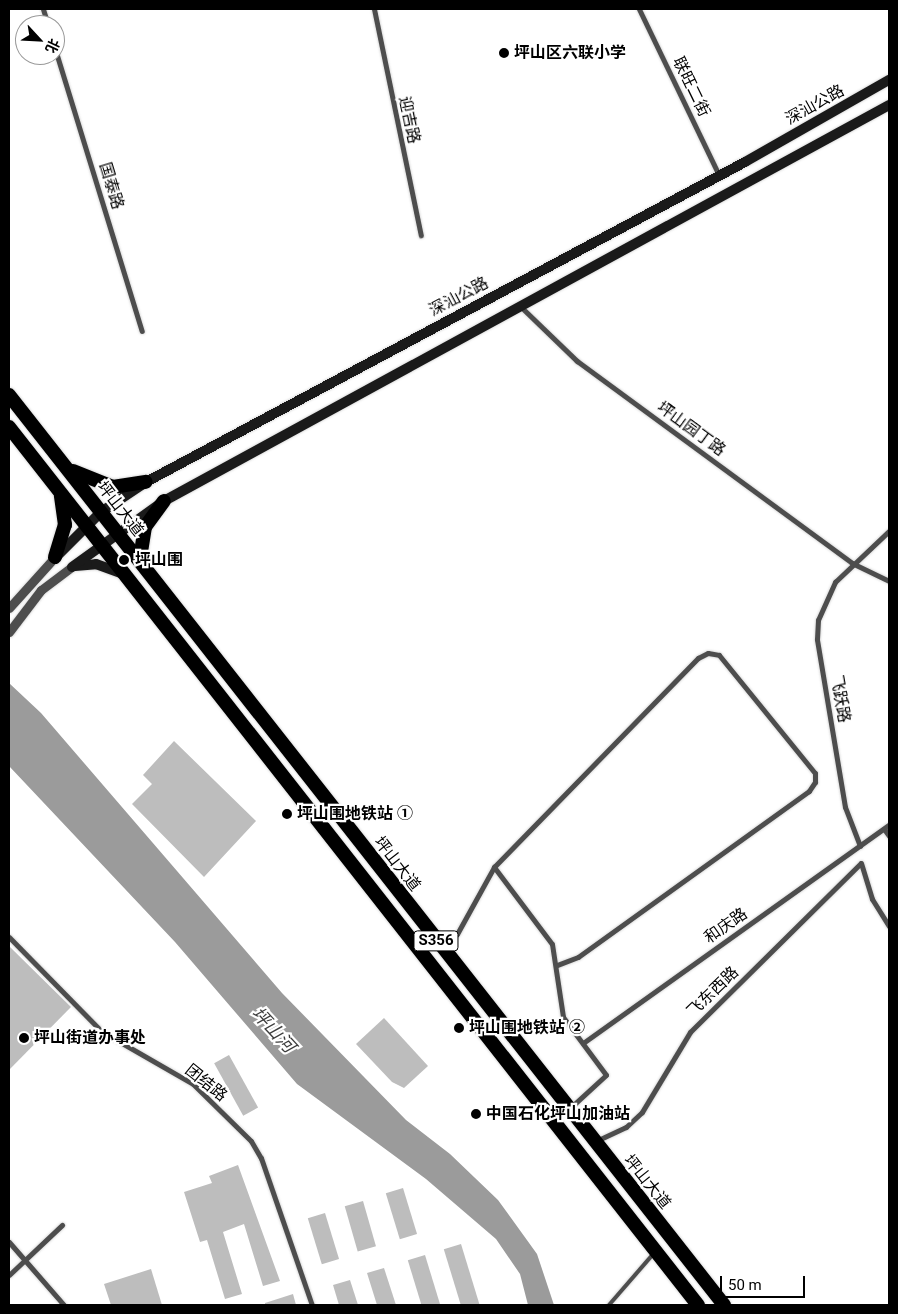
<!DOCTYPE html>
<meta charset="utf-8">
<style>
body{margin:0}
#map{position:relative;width:898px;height:1314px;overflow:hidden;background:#fff;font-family:Roboto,"Noto Sans SC",sans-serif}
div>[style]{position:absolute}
.water>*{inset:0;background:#9b9b9b}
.building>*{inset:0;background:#bdbdbd;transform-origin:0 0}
.roads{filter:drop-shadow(0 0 1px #dbdbdb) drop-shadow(0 0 1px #dbdbdb)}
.service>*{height:4px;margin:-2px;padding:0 2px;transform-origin:2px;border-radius:2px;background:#4d4d4d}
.minor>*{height:5px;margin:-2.5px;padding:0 2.5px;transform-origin:2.5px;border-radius:2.5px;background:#4d4d4d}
.tertiary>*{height:9px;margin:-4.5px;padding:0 4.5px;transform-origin:4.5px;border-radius:4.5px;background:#4d4d4d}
.secondary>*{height:10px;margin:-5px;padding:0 5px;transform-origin:5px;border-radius:5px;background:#1a1a1a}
.trunk>*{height:14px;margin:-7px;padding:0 7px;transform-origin:7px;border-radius:7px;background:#000}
.dots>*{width:14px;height:14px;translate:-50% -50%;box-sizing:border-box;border:2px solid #fff;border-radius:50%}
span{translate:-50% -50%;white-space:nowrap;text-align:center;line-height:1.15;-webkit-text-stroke:4.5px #fff;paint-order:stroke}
.shield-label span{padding:1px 4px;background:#fff;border:1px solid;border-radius:4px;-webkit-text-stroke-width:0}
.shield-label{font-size:15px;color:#000;font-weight:700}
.poi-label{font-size:16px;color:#000;font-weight:700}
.left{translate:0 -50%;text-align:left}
.street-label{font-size:16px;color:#000}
.water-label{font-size:18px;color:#3c3c3c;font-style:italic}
.frame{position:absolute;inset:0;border:10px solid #000;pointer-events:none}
.north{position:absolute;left:15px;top:15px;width:50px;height:50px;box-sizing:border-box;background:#fff;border:1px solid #999;border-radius:50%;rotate:115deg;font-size:14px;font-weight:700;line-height:20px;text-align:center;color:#000}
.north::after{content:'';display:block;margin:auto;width:18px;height:22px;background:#000;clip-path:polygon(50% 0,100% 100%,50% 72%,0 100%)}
.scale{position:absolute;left:720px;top:1276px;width:85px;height:22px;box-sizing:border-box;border:2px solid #000;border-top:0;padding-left:6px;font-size:15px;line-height:18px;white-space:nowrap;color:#000;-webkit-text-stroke:4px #fff;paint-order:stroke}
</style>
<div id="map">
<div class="water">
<div style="clip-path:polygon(9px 683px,41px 713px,282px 993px,406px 1120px,450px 1154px,498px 1200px,537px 1254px,554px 1305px,528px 1305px,520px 1274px,496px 1239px,426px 1179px,297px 1084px,175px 942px,9px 766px)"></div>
</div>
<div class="building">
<div style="clip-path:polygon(174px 741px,256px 821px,204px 877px,132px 804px,152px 784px,143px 775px)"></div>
<div style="clip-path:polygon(9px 946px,71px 1007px,9px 1070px)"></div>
<div style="clip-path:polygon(384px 1018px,428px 1066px,404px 1088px,392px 1082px,356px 1044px)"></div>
<div style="left:229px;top:1055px;width:60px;height:17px;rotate:61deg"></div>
<div style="clip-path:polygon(238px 1165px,280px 1281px,263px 1286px,244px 1224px,223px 1232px,242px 1294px,225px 1299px,207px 1240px,200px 1242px,184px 1192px,212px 1183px,209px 1176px)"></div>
<div style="left:403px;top:1188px;width:48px;height:18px;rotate:73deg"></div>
<div style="left:363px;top:1201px;width:47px;height:19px;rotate:74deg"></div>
<div style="left:325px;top:1213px;width:48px;height:18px;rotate:73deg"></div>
<div style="left:461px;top:1244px;width:64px;height:18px;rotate:73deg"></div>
<div style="left:425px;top:1255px;width:52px;height:18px;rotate:73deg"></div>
<div style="clip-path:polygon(384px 1268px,396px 1305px,377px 1305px,367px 1273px)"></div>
<div style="clip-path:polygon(151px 1269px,162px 1305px,111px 1305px,104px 1284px)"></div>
<div style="clip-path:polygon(350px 1280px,358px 1305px,339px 1305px,333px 1285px)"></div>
<div style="clip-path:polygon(293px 1294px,296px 1305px,265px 1305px,265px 1303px)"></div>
</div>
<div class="roads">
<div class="service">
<div style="left:609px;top:1305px;width:69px;rotate:-49.1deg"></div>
</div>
<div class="minor">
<div style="left:43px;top:9px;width:17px;rotate:73deg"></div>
<div style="left:374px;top:9px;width:231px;rotate:78.3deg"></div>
<div style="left:639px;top:9px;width:184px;rotate:64.3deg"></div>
<div style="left:55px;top:49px;width:295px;rotate:72.9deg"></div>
<div style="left:521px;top:307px;width:78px;rotate:44deg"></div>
<div style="left:577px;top:361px;width:341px;rotate:36.3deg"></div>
<div style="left:852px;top:563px;width:41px;rotate:25.9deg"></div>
<div style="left:884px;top:829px;width:9px;rotate:54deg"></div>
<div style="left:860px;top:846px;width:42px;rotate:-111deg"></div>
<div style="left:845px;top:807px;width:170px;rotate:-99.5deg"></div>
<div style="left:817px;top:639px;width:19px;rotate:-87deg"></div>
<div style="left:818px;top:620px;width:42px;rotate:-65.9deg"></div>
<div style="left:835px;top:582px;width:74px;rotate:-43.4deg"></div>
<div style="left:494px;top:867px;width:96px;rotate:53deg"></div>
<div style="left:552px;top:944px;width:74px;rotate:81.4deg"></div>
<div style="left:563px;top:1017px;width:72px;rotate:53.4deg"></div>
<div style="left:606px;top:1075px;width:49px;rotate:137.5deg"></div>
<div style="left:9px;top:937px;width:132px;rotate:45.6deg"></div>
<div style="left:101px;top:1031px;width:106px;rotate:29.9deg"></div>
<div style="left:193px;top:1084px;width:81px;rotate:44.5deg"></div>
<div style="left:251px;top:1141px;width:20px;rotate:60deg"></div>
<div style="left:261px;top:1158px;width:156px;rotate:70.9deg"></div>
<div style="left:444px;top:947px;width:18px;rotate:-45deg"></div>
<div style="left:457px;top:934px;width:77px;rotate:-61.1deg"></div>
<div style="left:494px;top:867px;width:292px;rotate:-45.7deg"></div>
<div style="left:698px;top:658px;width:11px;rotate:-27deg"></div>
<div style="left:708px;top:653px;width:11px;rotate:10deg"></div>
<div style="left:719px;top:655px;width:152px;rotate:50.9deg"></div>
<div style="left:815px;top:773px;width:9px;rotate:90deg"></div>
<div style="left:815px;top:782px;width:11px;rotate:124deg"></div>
<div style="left:809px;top:791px;width:284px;rotate:144.3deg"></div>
<div style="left:578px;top:957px;width:22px;rotate:159deg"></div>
<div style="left:583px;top:1043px;width:376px;rotate:-35.5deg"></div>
<div style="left:596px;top:1141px;width:33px;rotate:-25deg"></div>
<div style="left:626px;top:1127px;width:22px;rotate:-43deg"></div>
<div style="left:642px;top:1112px;width:93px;rotate:-59deg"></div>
<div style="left:690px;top:1032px;width:240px;rotate:-44.7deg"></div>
<div style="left:861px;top:863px;width:38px;rotate:73deg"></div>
<div style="left:872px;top:899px;width:32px;rotate:58deg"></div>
<div style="left:9px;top:1242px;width:84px;rotate:48.9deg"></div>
<div style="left:9px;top:1275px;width:73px;rotate:-43.3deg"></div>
</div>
<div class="tertiary">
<div style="left:9px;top:608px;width:69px;rotate:-48deg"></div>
<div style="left:9px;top:632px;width:53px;rotate:-52.7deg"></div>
<div style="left:41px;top:590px;width:39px;rotate:-37deg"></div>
</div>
<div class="secondary">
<div style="left:57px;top:556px;width:62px;rotate:-45deg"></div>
<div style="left:101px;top:512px;width:54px;rotate:-33.7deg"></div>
<div style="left:146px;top:482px;width:679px;rotate:-28.11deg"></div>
<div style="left:745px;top:162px;width:166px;rotate:-29.7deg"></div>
<div style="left:75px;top:566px;width:21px;rotate:-5deg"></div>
<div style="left:96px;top:564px;width:27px;rotate:20deg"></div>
<div style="left:72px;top:567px;width:113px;rotate:-35.7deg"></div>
<div style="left:164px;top:501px;width:826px;rotate:-28.64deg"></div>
</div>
<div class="trunk">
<div style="left:9px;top:395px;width:1157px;rotate:51.84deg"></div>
<div style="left:9px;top:427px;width:1116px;rotate:51.88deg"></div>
<div style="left:73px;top:471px;width:43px;rotate:21.8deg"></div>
<div style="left:113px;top:487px;width:33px;rotate:-9deg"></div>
<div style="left:55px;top:557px;width:34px;rotate:-73deg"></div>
<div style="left:65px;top:525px;width:30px;rotate:-98deg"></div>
<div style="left:145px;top:566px;width:15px;rotate:-106deg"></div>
<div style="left:141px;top:552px;width:25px;rotate:-81deg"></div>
<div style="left:145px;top:527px;width:32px;rotate:-54deg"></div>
</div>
</div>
<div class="dots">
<div style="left:504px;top:53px;background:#000"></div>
<div style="left:124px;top:560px;background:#000"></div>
<div style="left:287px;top:814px;background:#000"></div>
<div style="left:459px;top:1028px;background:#000"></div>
<div style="left:24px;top:1038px;background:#000"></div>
<div style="left:476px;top:1114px;background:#000"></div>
</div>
<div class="shield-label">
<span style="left:436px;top:941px">S356</span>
</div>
<div class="poi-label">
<span class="left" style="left:514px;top:53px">坪山区六联小学</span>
<span class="left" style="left:135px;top:560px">坪山围</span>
<span class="left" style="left:297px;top:814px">坪山围地铁站 ①</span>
<span class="left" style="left:469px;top:1028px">坪山围地铁站 ②</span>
<span class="left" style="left:34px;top:1038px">坪山街道办事处</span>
<span class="left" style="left:486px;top:1114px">中国石化坪山加油站</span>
</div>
<div class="street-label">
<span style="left:691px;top:87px;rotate:64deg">联旺二街</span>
<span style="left:815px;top:105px;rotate:-29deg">深汕公路</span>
<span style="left:409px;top:120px;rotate:78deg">迎吉路</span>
<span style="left:111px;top:186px;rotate:73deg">国泰路</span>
<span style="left:459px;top:297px;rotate:-28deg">深汕公路</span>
<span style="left:691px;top:429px;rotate:36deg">坪山园丁路</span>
<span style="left:120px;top:509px;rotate:52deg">坪山大道</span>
<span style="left:840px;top:699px;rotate:80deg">飞跃路</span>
<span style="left:397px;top:864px;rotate:52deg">坪山大道</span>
<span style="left:726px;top:926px;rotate:-35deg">和庆路</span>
<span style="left:713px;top:992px;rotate:-44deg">飞东西路</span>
<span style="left:206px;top:1083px;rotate:39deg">团结路</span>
<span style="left:647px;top:1182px;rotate:51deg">坪山大道</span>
</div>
<div class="water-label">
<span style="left:273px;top:1030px;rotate:47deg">坪山河</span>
</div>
<div class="frame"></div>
<div class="north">北</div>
<div class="scale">50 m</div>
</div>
